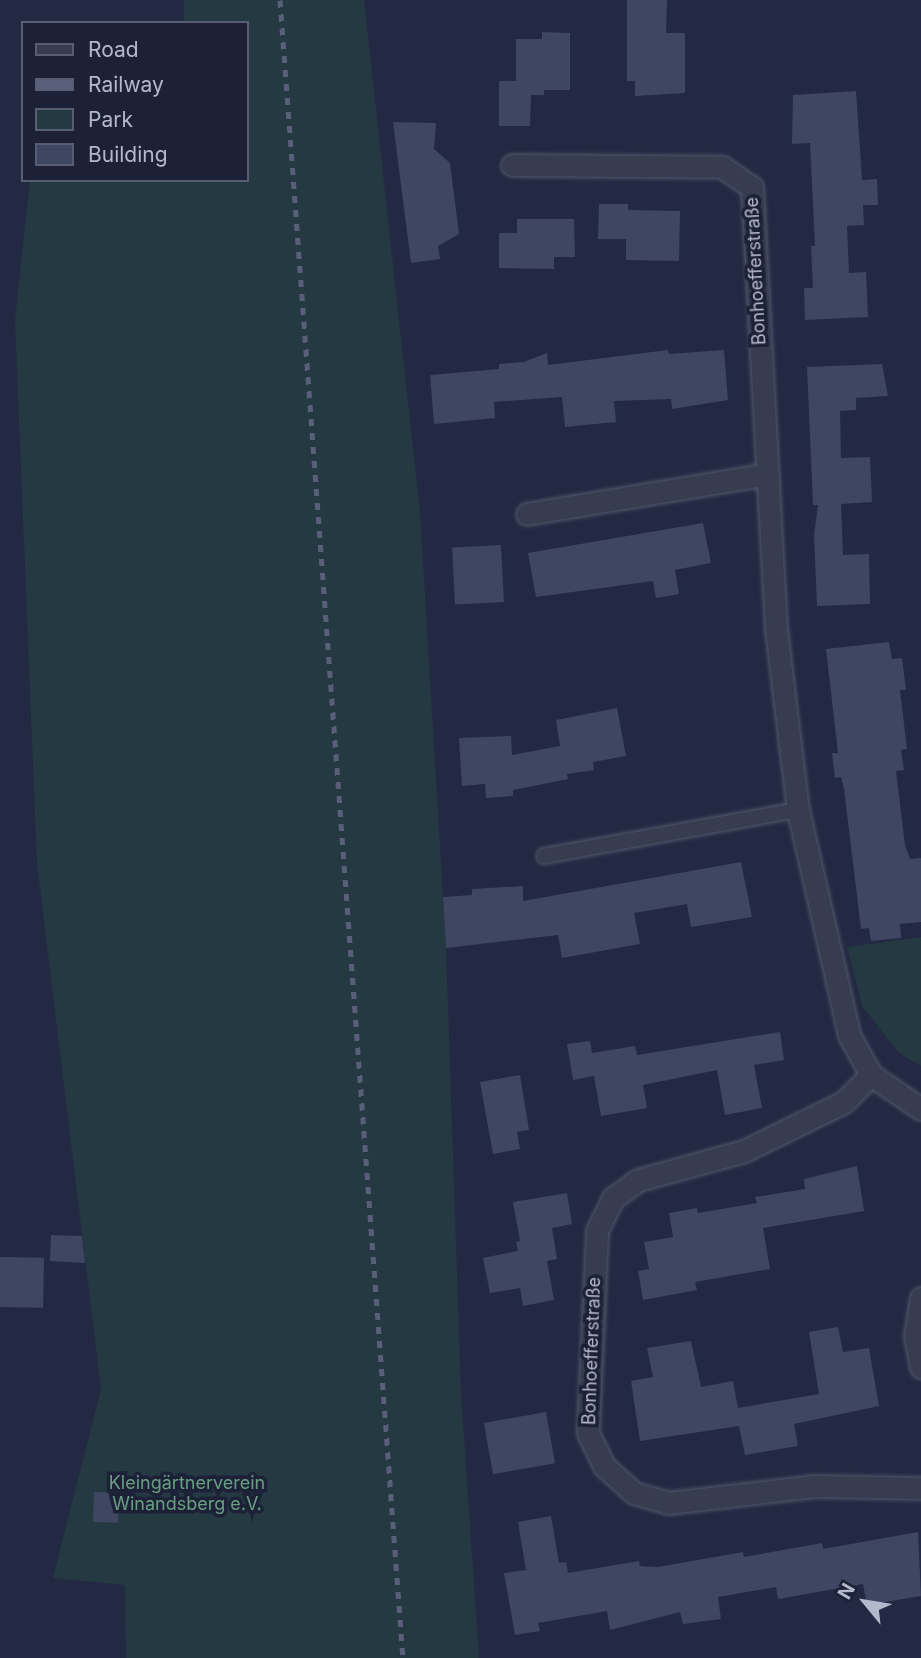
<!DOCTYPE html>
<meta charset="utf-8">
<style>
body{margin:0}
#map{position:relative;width:921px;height:1658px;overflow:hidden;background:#232942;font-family:Inter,sans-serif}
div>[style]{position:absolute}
.green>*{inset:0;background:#253943}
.building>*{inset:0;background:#3e4662;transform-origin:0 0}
.roads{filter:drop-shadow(0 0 2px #52576c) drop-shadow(0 0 2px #52576c)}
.service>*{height:14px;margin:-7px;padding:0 7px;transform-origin:7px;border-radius:7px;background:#373c51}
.minor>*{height:21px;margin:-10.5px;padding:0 10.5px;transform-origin:10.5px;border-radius:10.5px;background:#373c51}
.rail>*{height:5px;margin-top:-2.5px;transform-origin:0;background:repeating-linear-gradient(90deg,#595f79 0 7px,transparent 0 14px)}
span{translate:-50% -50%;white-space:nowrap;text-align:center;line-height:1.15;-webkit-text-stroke:7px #1c2137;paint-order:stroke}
.street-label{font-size:18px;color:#b4b8cc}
.park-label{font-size:18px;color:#689f81}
.legend{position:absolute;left:21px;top:21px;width:228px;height:161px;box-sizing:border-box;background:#1c2137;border:2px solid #595d73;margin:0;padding:9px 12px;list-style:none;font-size:21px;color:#b4b8cc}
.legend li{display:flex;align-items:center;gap:14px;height:35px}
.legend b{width:35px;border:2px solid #595d73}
.north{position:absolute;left:830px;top:1567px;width:70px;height:70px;-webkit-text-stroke:5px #1c2137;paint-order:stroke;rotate:300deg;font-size:19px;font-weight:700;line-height:28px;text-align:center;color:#b4b8cc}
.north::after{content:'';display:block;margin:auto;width:24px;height:32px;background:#b4b8cc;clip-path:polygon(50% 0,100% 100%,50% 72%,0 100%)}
</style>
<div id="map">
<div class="green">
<div style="clip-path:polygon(184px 0,364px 0,420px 512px,446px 948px,461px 1393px,479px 1658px,126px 1658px,125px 1585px,53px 1578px,101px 1389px,37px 863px,15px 320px,30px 180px,247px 180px,247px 23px,184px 23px)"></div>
<div style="clip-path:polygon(921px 937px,921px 1066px,899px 1053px,862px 1006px,847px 947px)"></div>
</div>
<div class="building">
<div style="clip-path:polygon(627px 0,667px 0,666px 33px,685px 33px,685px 93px,635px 96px,635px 81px,627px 81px)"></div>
<div style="clip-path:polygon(542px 32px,570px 33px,570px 90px,544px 90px,544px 95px,531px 95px,530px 126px,499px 126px,499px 81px,516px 81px,516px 39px,542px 39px)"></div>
<div style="clip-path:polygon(856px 91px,862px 180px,877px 179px,878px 205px,863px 205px,864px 225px,847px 226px,849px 273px,866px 272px,868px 317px,805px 320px,804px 288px,813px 288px,811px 246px,815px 246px,810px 143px,792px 144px,793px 95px)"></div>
<div style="clip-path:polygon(393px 122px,436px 123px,434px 149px,450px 163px,459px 234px,438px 246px,440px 259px,411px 263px)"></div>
<div style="clip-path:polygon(599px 204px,628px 204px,628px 210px,680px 211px,679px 261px,626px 260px,626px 239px,598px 239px)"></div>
<div style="clip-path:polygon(517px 219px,574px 219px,575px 257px,554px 257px,554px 269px,499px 268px,499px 233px,517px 233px)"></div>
<div style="clip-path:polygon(668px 350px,669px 354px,724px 350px,728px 400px,672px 409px,671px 399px,614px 401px,616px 422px,565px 427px,562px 397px,494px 402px,495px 418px,434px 424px,430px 375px,499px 369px,499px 364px,524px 362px,547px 353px,548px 365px)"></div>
<div style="clip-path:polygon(882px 364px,888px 396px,856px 398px,856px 410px,840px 411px,841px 458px,870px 457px,872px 502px,841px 504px,843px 555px,869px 554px,870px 604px,817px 606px,814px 535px,818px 505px,813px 505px,807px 367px)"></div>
<div style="clip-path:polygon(703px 523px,711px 563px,675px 570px,679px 594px,656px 598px,653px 581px,536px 597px,528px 553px)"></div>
<div style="left:501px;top:545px;width:57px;height:49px;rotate:87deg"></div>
<div style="clip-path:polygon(889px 642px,892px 659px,902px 658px,906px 690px,900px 690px,907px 749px,901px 750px,904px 770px,896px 771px,905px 845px,910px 859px,921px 858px,921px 922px,900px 924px,901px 938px,871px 941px,869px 928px,861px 929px,844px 789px,841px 777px,835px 778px,832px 753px,838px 753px,826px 649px)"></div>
<div style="clip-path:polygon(617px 708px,626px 756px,593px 762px,594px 770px,567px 774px,568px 779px,513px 790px,513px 796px,486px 798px,485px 784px,462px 786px,459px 738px,511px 736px,512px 755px,560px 746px,556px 720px)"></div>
<div style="clip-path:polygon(741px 862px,752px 917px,691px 927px,687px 904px,634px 913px,640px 944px,562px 958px,558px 935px,446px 948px,443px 897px,472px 895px,472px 889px,523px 886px,523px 901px)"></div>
<div style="clip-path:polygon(780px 1032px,784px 1060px,754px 1065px,762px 1108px,725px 1115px,717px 1070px,643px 1085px,647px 1108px,601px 1116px,594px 1076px,573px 1080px,567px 1044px,590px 1041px,592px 1053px,635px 1046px,637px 1055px)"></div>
<div style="clip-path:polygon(520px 1075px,529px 1130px,517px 1132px,520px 1149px,493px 1154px,480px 1082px)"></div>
<div style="clip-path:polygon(857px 1166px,864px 1211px,763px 1228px,770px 1269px,695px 1282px,697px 1290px,643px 1300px,638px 1271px,649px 1269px,644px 1242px,673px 1237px,669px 1213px,697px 1208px,698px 1213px,757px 1203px,755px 1197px,805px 1189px,804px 1179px)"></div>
<div style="clip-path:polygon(567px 1193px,572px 1224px,552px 1228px,557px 1259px,547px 1261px,554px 1300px,523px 1306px,520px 1288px,490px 1293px,483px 1258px,518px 1251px,516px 1242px,520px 1241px,513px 1202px)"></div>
<div style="clip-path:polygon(51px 1235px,82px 1236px,85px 1263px,50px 1261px)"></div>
<div style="left:0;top:1257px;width:44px;height:50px;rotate:1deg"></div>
<div style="clip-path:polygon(838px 1327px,843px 1352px,869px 1348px,879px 1406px,794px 1424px,798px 1446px,745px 1455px,739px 1426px,640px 1441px,631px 1381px,653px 1377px,647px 1348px,691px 1341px,701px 1387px,733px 1381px,738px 1408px,819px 1394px,809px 1332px)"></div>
<div style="left:546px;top:1412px;width:52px;height:63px;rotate:80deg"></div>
<div style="left:94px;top:1492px;width:25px;height:30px;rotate:2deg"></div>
<div style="clip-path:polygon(551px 1516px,559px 1563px,566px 1562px,568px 1573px,639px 1561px,640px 1566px,658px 1567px,743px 1552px,744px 1557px,822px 1543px,823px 1549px,918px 1532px,921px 1596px,867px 1605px,863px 1584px,778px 1599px,776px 1587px,718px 1597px,721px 1619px,683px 1624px,680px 1612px,610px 1630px,607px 1611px,538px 1623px,540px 1631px,515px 1635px,504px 1573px,526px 1570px,518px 1522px)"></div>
</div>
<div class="roads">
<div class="service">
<div style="left:544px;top:856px;width:258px;rotate:-10.3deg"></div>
</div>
<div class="minor">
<div style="left:512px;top:165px;width:210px;rotate:0.5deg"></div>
<div style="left:722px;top:167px;width:36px;rotate:34deg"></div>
<div style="left:752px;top:187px;width:443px;rotate:86.9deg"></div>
<div style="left:776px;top:629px;width:182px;rotate:83.1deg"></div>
<div style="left:798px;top:810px;width:231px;rotate:77.2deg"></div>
<div style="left:849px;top:1035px;width:46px;rotate:61.2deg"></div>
<div style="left:871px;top:1075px;width:60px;rotate:34.2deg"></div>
<div style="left:527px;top:514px;width:244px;rotate:-9.4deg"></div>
<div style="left:871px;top:1075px;width:38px;rotate:135deg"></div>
<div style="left:844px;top:1102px;width:111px;rotate:153.9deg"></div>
<div style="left:744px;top:1151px;width:110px;rotate:164.7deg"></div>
<div style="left:638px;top:1180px;width:31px;rotate:144deg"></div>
<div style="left:613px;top:1198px;width:37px;rotate:116deg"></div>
<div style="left:597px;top:1231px;width:202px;rotate:92.6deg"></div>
<div style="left:588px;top:1433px;width:37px;rotate:64deg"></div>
<div style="left:604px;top:1466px;width:40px;rotate:42deg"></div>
<div style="left:634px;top:1493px;width:35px;rotate:16deg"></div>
<div style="left:668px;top:1503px;width:148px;rotate:-6.6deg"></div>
<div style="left:815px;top:1486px;width:106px;rotate:1.1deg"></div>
<div style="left:921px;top:1298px;width:38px;rotate:99deg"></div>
<div style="left:915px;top:1336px;width:32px;rotate:79deg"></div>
</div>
</div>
<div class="rail">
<div style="left:280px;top:0;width:1663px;rotate:85.76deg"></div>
</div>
<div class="street-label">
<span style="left:756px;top:271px;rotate:-93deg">Bonhoefferstraße</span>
<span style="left:592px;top:1351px;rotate:-88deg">Bonhoefferstraße</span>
</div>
<div class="park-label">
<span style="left:187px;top:1494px">Kleingärtnerverein<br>Winandsberg e.V.</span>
</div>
<ul class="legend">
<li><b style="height:9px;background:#373c51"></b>Road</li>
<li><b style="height:9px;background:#595f79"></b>Railway</li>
<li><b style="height:19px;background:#253943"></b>Park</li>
<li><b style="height:19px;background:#3e4662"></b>Building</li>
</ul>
<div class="north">N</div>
</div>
